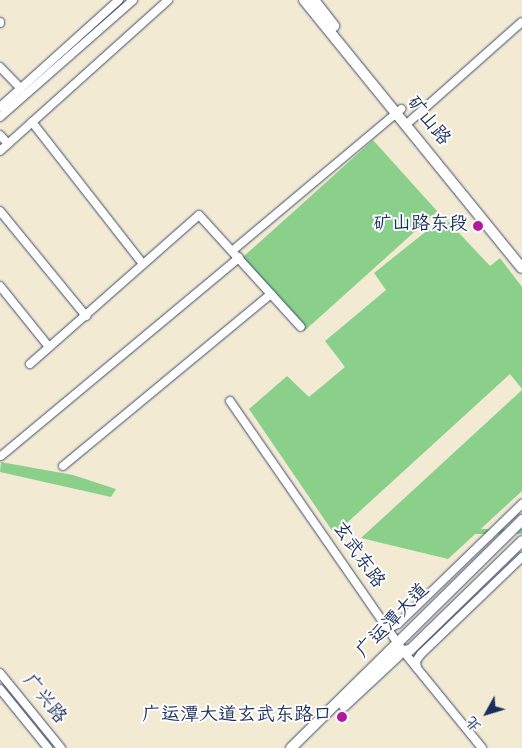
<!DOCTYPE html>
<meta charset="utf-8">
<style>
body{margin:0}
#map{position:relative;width:522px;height:748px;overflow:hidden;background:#f3ead4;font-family:"Gochi Hand","LXGW WenKai TC",sans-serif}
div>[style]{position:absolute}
.green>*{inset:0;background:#8ad08b;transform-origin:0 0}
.roads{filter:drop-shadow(0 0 1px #3b4b70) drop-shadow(0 0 1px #3b4b70)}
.minor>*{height:8px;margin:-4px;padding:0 4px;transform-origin:4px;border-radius:4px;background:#fff}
.major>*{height:10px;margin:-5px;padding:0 5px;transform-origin:5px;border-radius:5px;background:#fff}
.dots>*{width:14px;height:14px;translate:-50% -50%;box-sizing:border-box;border:2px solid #fff;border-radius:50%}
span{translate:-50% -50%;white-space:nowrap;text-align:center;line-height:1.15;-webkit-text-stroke:4px #fff;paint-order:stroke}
.street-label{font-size:19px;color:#1b2f5e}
.poi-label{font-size:19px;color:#1b2f5e}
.right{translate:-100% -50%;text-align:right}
.north{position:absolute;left:462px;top:688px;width:50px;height:50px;-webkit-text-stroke:4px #fff;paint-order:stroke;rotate:231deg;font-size:14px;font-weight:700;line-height:20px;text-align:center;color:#1b2f5e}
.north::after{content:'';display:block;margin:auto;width:18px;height:22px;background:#1b2f5e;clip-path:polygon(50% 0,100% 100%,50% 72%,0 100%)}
</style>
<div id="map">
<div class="green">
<div style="left:373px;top:140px;width:96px;height:179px;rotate:48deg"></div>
<div style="clip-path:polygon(444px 217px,490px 266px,500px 258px,522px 287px,522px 389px,510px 374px,337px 532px,333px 532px,249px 409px,287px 376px,309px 397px,345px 367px,325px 341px,386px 290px,374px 273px)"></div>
<div style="clip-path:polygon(522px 390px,522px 491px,448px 559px,361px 538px)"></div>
<div style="clip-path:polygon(1px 462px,73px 475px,116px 489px,111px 497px,0 472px)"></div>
<div style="left:522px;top:529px;width:5px;height:149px;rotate:90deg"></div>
</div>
<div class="roads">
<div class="minor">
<div style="left:0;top:22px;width:1px;rotate:90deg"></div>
<div style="left:0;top:67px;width:30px;rotate:46deg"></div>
<div style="left:0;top:107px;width:160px;rotate:-42deg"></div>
<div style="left:0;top:117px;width:177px;rotate:-41.3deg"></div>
<div style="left:410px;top:121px;width:149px;rotate:-41.5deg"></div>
<div style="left:32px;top:122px;width:180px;rotate:52deg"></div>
<div style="left:0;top:135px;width:12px;rotate:48deg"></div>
<div style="left:0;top:151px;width:226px;rotate:-41.9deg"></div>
<div style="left:0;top:211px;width:136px;rotate:50.7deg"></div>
<div style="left:232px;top:251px;width:221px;rotate:-40deg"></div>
<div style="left:0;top:286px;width:78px;rotate:51.2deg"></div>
<div style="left:30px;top:364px;width:225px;rotate:-41.4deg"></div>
<div style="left:199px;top:215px;width:151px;rotate:47.7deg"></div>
<div style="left:230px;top:401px;width:304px;rotate:55.3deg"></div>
<div style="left:403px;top:651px;width:125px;rotate:50.8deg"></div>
<div style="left:1px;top:456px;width:310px;rotate:-39.8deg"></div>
<div style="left:63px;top:466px;width:270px;rotate:-39.6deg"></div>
<div style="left:384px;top:621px;width:10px;rotate:29deg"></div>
<div style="left:393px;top:626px;width:5px;rotate:-22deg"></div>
<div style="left:398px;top:624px;width:173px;rotate:-44.1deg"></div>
<div style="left:417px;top:668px;width:7px;rotate:-98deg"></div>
<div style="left:416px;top:661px;width:9px;rotate:-54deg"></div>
<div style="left:421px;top:654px;width:140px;rotate:-43.8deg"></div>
<div style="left:0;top:673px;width:97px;rotate:50.9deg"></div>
<div style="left:0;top:689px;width:76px;rotate:50.9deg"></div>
</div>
<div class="major">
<div style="left:304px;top:0;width:345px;rotate:50.9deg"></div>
<div style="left:314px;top:0;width:33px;rotate:52deg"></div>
<div style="left:344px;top:706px;width:81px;rotate:-43deg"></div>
<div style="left:403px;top:651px;width:7px;rotate:-8deg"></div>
<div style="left:410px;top:650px;width:156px;rotate:-44.2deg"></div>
<div style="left:291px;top:748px;width:325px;rotate:-44.6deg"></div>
</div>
</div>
<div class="dots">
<div style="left:478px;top:226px;background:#b5179e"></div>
<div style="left:342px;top:717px;background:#b5179e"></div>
</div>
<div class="street-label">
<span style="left:427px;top:122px;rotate:51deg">矿山路</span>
<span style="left:357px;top:556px;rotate:55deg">玄武东路</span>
<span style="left:394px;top:622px;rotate:-46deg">广运潭大道</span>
<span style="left:43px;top:700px;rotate:51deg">广兴路</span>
</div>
<div class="poi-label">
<span class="right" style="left:468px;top:226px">矿山路东段</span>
<span class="right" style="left:332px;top:717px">广运潭大道玄武东路口</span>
</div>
<div class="north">北</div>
</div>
